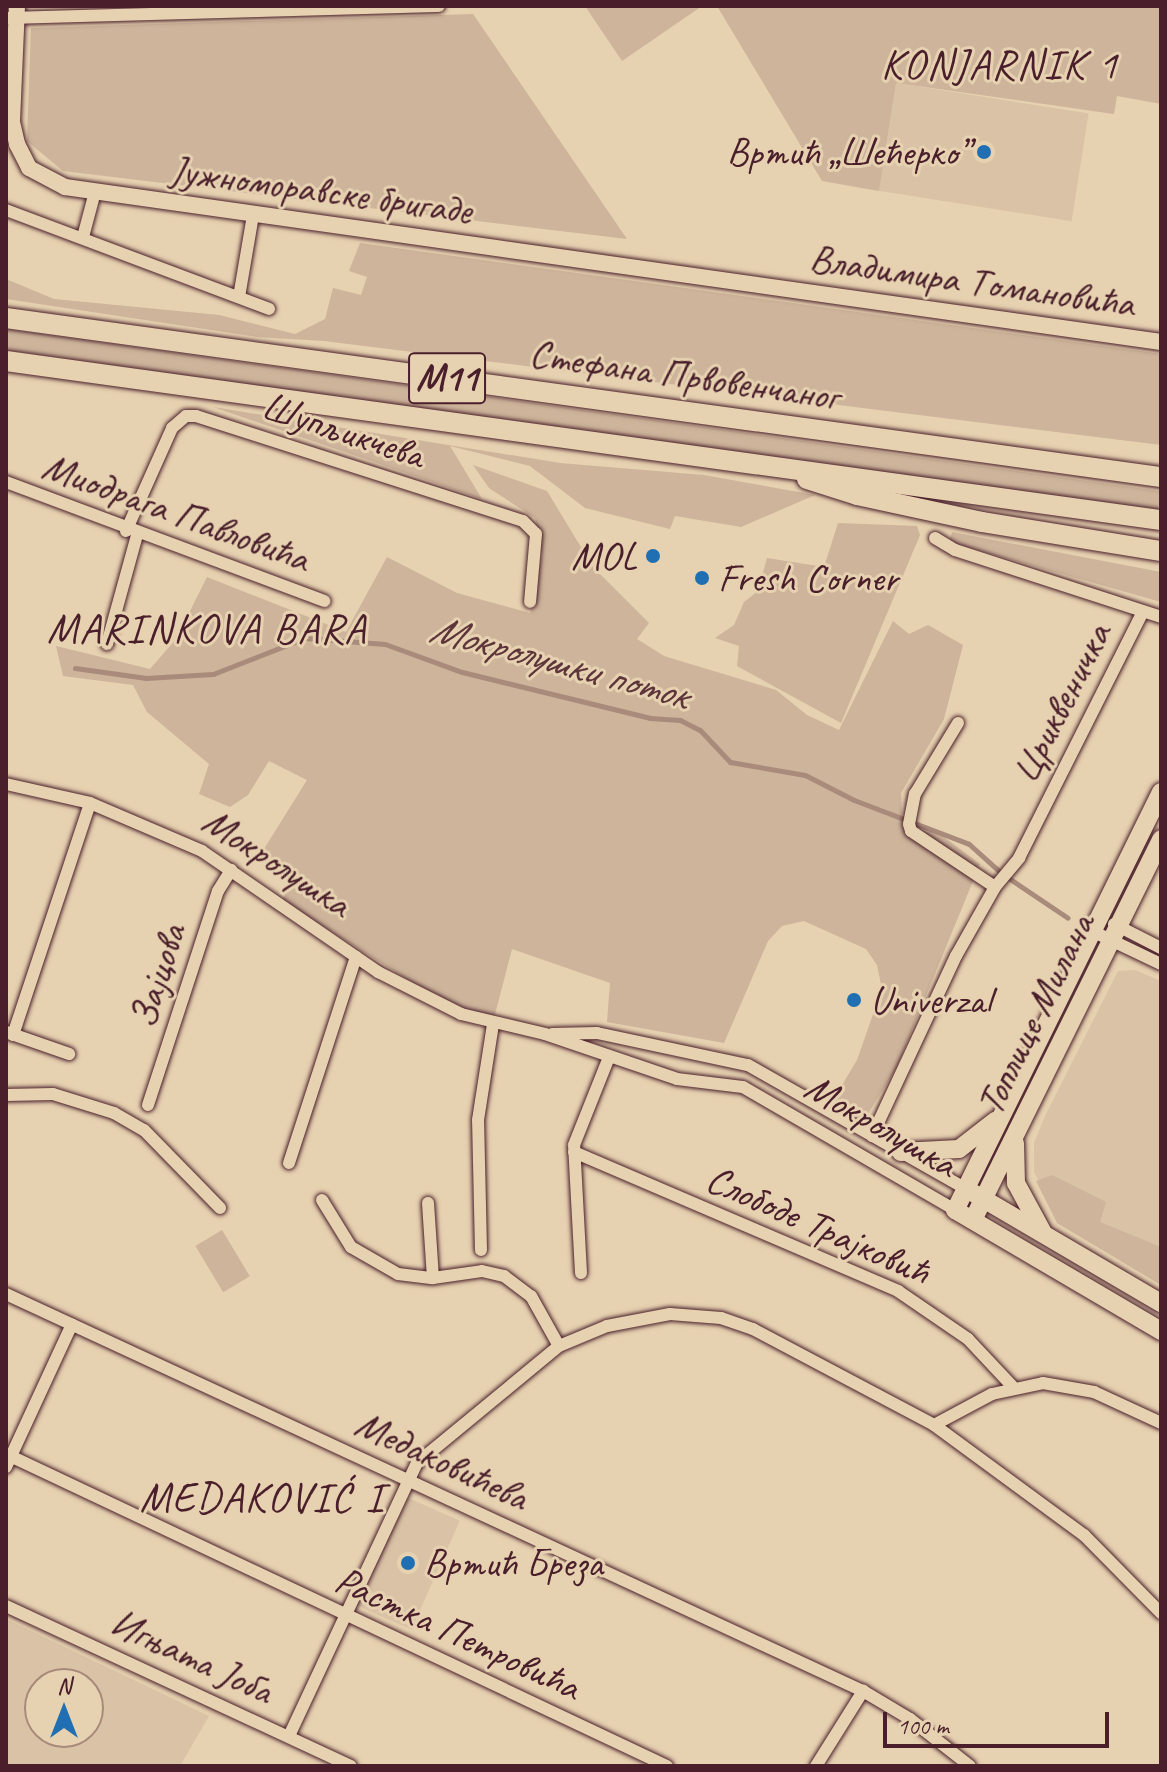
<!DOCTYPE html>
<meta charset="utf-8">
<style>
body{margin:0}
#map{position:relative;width:1167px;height:1772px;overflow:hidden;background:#e6d1b0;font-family:Caveat,sans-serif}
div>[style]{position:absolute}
.built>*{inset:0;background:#d9c2a5;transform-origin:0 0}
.green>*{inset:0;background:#cdb49a;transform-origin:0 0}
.stream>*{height:5px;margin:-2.5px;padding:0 2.5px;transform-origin:2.5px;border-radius:2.5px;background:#a88b7b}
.roads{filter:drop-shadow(0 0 2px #4a1f2b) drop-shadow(0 0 2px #4a1f2b)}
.minor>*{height:12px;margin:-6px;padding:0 6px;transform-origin:6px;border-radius:6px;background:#e6d1b0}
.tertiary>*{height:16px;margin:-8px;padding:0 8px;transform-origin:8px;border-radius:8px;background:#e6d1b0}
.secondary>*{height:18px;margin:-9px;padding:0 9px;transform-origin:9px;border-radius:9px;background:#e6d1b0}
.trunk>*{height:20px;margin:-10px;padding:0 10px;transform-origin:10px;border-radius:10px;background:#e6d1b0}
.dots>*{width:22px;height:22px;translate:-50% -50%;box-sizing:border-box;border:4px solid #e6d1b0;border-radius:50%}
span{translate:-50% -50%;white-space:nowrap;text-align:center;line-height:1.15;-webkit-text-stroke:6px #e6d1b0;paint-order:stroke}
.shield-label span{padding:2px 6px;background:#e6d1b0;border:2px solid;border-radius:6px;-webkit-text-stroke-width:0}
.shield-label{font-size:38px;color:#4a1f2b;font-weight:700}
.poi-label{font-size:40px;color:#4a1f2b}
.right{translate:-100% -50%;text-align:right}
.left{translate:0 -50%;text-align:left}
.street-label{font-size:40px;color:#4a1f2b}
.neighbourhood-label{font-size:42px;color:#4a1f2b;letter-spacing:2px}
.water-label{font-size:42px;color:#5d353b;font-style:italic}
.frame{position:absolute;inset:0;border:8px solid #4a1f2b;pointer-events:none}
.north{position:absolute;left:24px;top:1668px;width:80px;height:80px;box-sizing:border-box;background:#e6d1b0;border:2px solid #a88a7b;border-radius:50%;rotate:0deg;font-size:22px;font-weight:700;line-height:32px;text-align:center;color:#4a1f2b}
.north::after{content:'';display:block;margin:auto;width:28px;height:36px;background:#1f6fb2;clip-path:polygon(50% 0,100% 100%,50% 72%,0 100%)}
.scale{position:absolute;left:883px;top:1712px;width:226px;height:36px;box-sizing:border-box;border:4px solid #4a1f2b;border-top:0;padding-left:10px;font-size:24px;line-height:28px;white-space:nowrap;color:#4a1f2b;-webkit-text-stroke:6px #e6d1b0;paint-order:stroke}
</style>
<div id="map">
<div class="built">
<div style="left:896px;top:83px;width:195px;height:109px;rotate:9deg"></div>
<div style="clip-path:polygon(1135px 970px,1161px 981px,1161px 1263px,1057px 1218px,1034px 1172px,1034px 1143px,1045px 1116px,1118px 971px)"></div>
<div style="left:404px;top:1496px;width:61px;height:119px;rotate:24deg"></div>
<div style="clip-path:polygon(evenodd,6px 1619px,209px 1716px,180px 1766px,6px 1766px,6px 1619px,88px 1684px,88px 1732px,40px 1732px,40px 1684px,88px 1684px)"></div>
</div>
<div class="green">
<div style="clip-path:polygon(585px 6px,702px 6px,622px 61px)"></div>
<div style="clip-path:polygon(717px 6px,1161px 6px,1161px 104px,1117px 96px,1114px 114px,896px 83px,879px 191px,822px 181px)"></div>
<div style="clip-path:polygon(473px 14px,627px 239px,63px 171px,27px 141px,31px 28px)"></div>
<div style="clip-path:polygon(360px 243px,1161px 354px,1161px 445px,324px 341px,257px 337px,6px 299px,6px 279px,54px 299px,219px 315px,295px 334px,325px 319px,333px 288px,361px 295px,367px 277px,349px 271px)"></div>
<div style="left:6px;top:329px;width:1166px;height:21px;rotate:8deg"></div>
<div style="clip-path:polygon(213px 407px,560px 463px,704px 475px,815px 495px,741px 527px,675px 516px,670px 529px,585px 508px,530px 466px,450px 446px,482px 499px)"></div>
<div style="clip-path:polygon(473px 465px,547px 491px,593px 567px,649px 623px,637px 639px,664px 656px,776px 690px,807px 715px,839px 730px,893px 621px,909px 634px,928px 625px,963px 645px,944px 719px,901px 793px,903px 827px,940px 834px,980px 864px,896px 1069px,864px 1120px,832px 1102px,857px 1060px,882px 989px,877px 965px,866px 949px,804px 921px,782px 926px,768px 941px,724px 1043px,607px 1022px,610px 983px,512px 949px,494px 1018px,447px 1002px,407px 979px,283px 901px,290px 875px,259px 857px,307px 780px,269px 761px,248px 795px,230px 807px,199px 794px,209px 764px,147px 712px,133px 685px,63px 676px,56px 646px,150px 669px,176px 639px,207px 577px,346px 632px,387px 557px,457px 593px,530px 613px,542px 555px,535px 518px,489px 488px)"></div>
<div style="clip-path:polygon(838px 523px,917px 526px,920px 535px,841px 723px,737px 666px,739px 646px,715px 638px,734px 625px,744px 602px,758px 591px,767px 558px,824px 567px)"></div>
<div style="clip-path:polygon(952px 532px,1161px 572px,1161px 602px,949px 542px)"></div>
<div style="clip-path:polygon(1052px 1175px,1106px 1202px,1100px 1222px,1161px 1247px,1161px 1285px,1057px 1223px,1036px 1181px)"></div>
<div style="left:222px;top:1230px;width:54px;height:31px;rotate:59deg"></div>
</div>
<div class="stream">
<div style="left:75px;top:668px;width:72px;rotate:8deg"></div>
<div style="left:146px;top:678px;width:67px;rotate:-3.4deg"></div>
<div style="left:213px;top:674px;width:99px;rotate:-21.4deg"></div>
<div style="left:305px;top:638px;width:80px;rotate:4.3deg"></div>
<div style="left:385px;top:644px;width:82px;rotate:20deg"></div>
<div style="left:462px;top:672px;width:194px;rotate:13.7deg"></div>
<div style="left:650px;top:718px;width:30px;rotate:4deg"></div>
<div style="left:680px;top:720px;width:22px;rotate:27deg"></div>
<div style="left:700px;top:730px;width:44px;rotate:46.8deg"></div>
<div style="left:730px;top:762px;width:76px;rotate:9.8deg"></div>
<div style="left:805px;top:775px;width:55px;rotate:27deg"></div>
<div style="left:854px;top:800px;width:123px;rotate:20.9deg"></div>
<div style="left:969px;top:844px;width:39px;rotate:42deg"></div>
<div style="left:1007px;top:877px;width:73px;rotate:33.9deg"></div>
</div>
<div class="roads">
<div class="minor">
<div style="left:6px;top:18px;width:433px;rotate:-1.6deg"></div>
<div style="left:6px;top:210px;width:281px;rotate:20.6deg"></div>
<div style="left:83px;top:237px;width:47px;rotate:-75.1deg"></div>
<div style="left:239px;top:297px;width:83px;rotate:-80.3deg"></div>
<div style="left:6px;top:482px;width:340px;rotate:20.5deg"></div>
<div style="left:126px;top:531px;width:113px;rotate:-65.9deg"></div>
<div style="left:172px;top:428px;width:18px;rotate:-41deg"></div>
<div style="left:186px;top:416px;width:10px"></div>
<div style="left:196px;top:416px;width:343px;rotate:17.8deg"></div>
<div style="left:523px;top:521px;width:18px;rotate:45deg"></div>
<div style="left:536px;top:534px;width:68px;rotate:95deg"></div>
<div style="left:935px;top:538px;width:23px;rotate:31deg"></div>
<div style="left:955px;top:550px;width:217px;rotate:18deg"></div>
<div style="left:107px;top:644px;width:113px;rotate:-74.6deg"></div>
<div style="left:6px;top:784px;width:86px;rotate:12.7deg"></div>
<div style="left:90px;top:803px;width:122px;rotate:23.2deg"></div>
<div style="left:202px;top:851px;width:214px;rotate:34.5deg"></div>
<div style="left:378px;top:972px;width:93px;rotate:26.8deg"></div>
<div style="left:461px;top:1014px;width:86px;rotate:13.4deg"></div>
<div style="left:545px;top:1034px;width:139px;rotate:18.8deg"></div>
<div style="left:677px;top:1079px;width:66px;rotate:6.9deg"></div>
<div style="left:743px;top:1087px;width:245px;rotate:30.1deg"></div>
<div style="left:995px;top:887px;width:38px;rotate:-50deg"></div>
<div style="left:1019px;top:858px;width:276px;rotate:-63.3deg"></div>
<div style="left:1114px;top:924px;width:53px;rotate:27.1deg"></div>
<div style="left:1092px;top:931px;width:76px;rotate:25.6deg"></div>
<div style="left:6px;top:1032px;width:67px;rotate:19.2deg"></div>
<div style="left:552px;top:1034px;width:45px;rotate:-1.3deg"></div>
<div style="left:597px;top:1033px;width:154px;rotate:12deg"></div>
<div style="left:748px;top:1065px;width:251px;rotate:29.6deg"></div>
<div style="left:13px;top:1035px;width:244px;rotate:-71.6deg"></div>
<div style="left:6px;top:1095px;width:47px;rotate:-1.2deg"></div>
<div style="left:53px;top:1094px;width:64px;rotate:17.3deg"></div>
<div style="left:114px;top:1113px;width:34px;rotate:30deg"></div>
<div style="left:144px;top:1130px;width:109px;rotate:45.7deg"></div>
<div style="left:148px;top:1105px;width:225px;rotate:-71.9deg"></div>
<div style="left:218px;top:891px;width:25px;rotate:-58deg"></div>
<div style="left:872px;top:1136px;width:199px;rotate:-65deg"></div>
<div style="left:956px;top:956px;width:79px;rotate:-60.5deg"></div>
<div style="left:995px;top:887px;width:101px;rotate:-146.3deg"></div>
<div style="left:911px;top:831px;width:7px;rotate:-106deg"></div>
<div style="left:909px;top:824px;width:31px;rotate:-79deg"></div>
<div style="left:915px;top:794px;width:83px;rotate:-58.8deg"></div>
<div style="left:574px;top:1152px;width:353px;rotate:23.2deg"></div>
<div style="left:898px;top:1291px;width:85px;rotate:34.4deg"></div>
<div style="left:968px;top:1339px;width:67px;rotate:46.8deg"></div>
<div style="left:289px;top:1163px;width:217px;rotate:-72deg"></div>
<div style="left:322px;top:1200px;width:55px;rotate:58.3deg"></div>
<div style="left:351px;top:1247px;width:54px;rotate:29.9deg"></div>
<div style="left:398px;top:1274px;width:35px;rotate:7deg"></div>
<div style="left:433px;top:1278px;width:49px;rotate:-8.1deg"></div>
<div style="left:482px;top:1271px;width:23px;rotate:13deg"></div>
<div style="left:504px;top:1276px;width:34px;rotate:37deg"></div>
<div style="left:531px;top:1296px;width:57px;rotate:60.8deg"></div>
<div style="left:428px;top:1203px;width:75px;rotate:86.2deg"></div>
<div style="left:481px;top:1250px;width:130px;rotate:-91.3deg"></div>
<div style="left:478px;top:1120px;width:97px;rotate:-81.1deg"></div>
<div style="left:581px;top:1273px;width:128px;rotate:-93.1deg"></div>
<div style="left:574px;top:1145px;width:95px;rotate:-68.3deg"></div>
<div style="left:6px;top:1294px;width:944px;rotate:24.86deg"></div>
<div style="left:863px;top:1691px;width:55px;rotate:30.8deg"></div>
<div style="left:910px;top:1719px;width:76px;rotate:38.1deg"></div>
<div style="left:934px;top:1425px;width:66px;rotate:-28.1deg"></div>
<div style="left:992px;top:1394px;width:52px;rotate:-12.2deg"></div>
<div style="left:1043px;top:1383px;width:52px;rotate:10deg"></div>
<div style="left:1094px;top:1392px;width:74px;rotate:24.8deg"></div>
<div style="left:6px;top:1454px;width:731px;rotate:25.27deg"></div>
<div style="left:6px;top:1467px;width:157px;rotate:-65.2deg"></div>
<div style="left:6px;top:1606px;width:380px;rotate:24.9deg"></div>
<div style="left:289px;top:1736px;width:302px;rotate:-64.9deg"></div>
<div style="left:417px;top:1463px;width:184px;rotate:-39.5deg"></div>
<div style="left:559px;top:1346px;width:52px;rotate:-22.6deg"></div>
<div style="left:607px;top:1326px;width:64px;rotate:-10.8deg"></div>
<div style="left:670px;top:1314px;width:51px;rotate:4.5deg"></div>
<div style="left:721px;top:1318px;width:34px;rotate:19deg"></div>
<div style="left:753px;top:1329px;width:205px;rotate:27.9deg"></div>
<div style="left:934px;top:1425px;width:186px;rotate:36.3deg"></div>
<div style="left:1084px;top:1535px;width:110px;rotate:45.4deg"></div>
<div style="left:816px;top:1766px;width:89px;rotate:-57.9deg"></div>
</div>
<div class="tertiary">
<div style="left:17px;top:6px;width:116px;rotate:92.5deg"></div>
<div style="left:12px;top:122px;width:23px;rotate:77deg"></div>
<div style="left:17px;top:144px;width:27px;rotate:63deg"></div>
<div style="left:29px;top:168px;width:41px;rotate:27.8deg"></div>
<div style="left:65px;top:187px;width:1107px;rotate:8.05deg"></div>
</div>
<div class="secondary">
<div style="left:1161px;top:792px;width:466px;rotate:116.2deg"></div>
<div style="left:955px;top:1210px;width:239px;rotate:30.4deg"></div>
<div style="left:1015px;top:1143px;width:40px;rotate:88.6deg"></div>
<div style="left:1016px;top:1183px;width:55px;rotate:61.6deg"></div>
<div style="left:901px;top:1152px;width:58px;rotate:-3deg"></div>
<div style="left:959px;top:1149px;width:46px;rotate:-37.9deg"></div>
<div style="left:975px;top:1194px;width:216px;rotate:30.4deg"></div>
<div style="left:973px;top:1220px;width:425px;rotate:-63.7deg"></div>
</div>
<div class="trunk">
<div style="left:6px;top:318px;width:1166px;rotate:7.84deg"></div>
<div style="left:6px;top:361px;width:1166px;rotate:7.84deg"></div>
<div style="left:807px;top:479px;width:52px;rotate:17.7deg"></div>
<div style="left:857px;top:495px;width:128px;rotate:12.2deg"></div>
<div style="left:982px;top:522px;width:181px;rotate:9.2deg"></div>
</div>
</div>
<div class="dots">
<div style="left:984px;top:152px;background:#1f6fb2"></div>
<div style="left:653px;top:556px;background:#1f6fb2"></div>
<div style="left:702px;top:578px;background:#1f6fb2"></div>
<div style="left:854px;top:1000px;background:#1f6fb2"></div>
<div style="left:408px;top:1563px;background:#1f6fb2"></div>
</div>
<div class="shield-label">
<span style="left:447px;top:378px">M11</span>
</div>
<div class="poi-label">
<span class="right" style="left:968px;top:152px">Вртић „Шећерко”</span>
<span class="right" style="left:637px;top:556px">MOL</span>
<span class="left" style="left:718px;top:578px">Fresh Corner</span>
<span class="left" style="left:870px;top:1000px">Univerzal</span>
<span class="left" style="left:424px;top:1563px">Вртић Бреза</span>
</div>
<div class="street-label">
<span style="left:321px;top:190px;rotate:8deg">Јужноморавске бригаде</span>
<span style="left:972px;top:281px;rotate:8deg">Владимира Томановића</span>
<span style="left:684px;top:375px;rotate:8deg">Стефана Првовенчаног</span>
<span style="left:343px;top:430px;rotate:18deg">Шупљикчева</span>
<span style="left:176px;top:512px;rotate:20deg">Миодрага Павловића</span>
<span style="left:1061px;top:703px;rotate:-63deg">Цриквеничка</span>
<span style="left:277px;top:862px;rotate:33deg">Мокролушка</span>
<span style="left:157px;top:976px;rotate:-72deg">Зајцова</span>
<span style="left:1035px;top:1014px;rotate:-64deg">Топлице Милана</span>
<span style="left:881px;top:1125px;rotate:30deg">Мокролушка</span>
<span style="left:818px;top:1225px;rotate:24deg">Слободе Трајковић</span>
<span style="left:442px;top:1460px;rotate:25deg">Медаковићева</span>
<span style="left:458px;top:1633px;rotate:25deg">Растка Петровића</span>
<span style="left:192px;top:1656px;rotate:25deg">Игњата Јоба</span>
</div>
<div class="neighbourhood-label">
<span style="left:1000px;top:65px">KONJARNIK 1</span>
<span style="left:207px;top:629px">MARINKOVA BARA</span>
<span style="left:262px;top:1498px">MEDAKOVIĆ I</span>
</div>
<div class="water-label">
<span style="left:559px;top:662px;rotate:15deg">Мокролушки поток</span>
</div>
<div class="frame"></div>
<div class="north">N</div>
<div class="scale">100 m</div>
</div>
